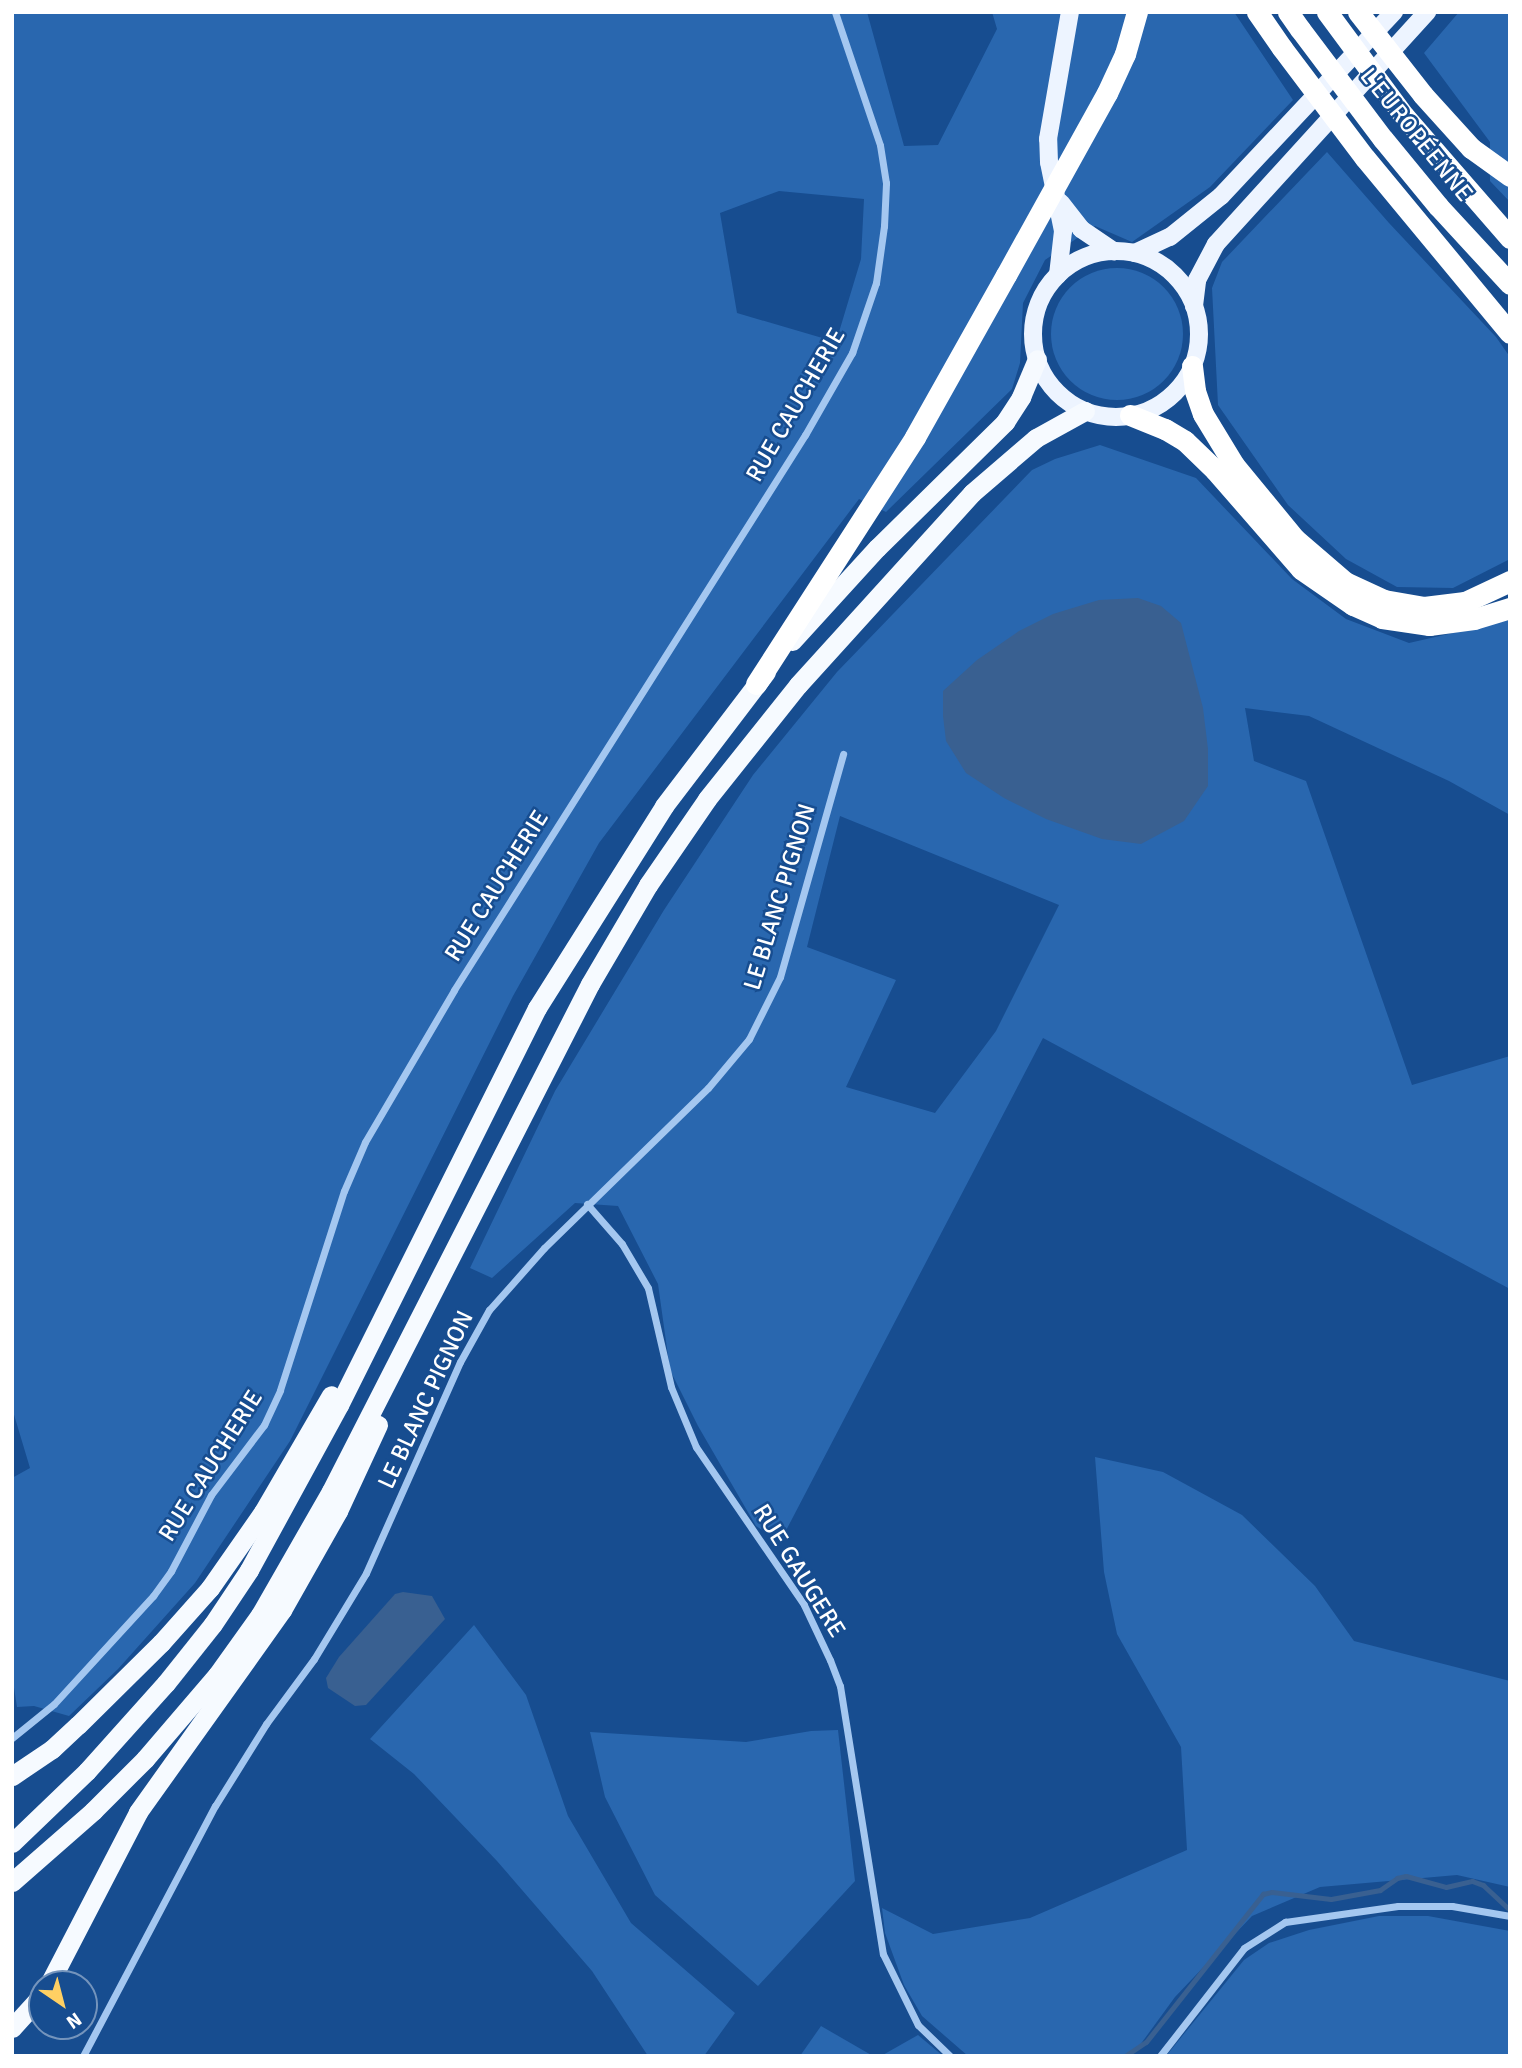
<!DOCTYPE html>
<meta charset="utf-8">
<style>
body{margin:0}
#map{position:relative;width:1522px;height:2068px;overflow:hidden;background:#174d90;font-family:Signika,sans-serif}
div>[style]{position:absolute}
.green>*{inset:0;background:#2967af}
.round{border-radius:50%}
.water>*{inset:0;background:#396091}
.stream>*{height:5px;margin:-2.5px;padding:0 2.5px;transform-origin:2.5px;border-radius:2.5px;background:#396091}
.minor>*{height:7px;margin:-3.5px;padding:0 3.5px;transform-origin:3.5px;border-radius:3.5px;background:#a4c7f0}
.primary>*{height:18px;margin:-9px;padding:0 9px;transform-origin:9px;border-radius:9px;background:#edf4ff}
.primary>.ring{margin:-9px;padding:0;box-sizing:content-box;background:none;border:18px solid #edf4ff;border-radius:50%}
.trunk>*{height:19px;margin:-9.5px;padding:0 9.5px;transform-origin:9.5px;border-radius:9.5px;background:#f6faff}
.motorway>*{height:21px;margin:-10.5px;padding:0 10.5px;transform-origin:10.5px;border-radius:10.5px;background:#fff}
.motorway-bridge>*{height:21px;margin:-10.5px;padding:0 10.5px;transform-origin:10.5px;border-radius:10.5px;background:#fff}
span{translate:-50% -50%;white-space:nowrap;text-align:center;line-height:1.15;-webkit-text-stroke:5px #174d90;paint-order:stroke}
.street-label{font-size:24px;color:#fff}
.frame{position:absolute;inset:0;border:14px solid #fff;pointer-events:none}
.north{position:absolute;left:28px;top:1970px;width:70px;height:70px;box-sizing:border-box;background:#174d90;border:2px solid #7494bc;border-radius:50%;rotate:145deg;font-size:19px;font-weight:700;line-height:28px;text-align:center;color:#fff}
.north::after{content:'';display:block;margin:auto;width:24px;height:32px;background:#ffd063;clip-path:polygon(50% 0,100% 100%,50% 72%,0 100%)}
</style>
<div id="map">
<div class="green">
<div style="clip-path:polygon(evenodd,12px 12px,867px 12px,904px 146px,938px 145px,997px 29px,992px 12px,1234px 12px,1293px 100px,1210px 187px,1132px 242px,1095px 226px,1045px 260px,1023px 303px,1020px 363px,1012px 389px,886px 512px,859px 499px,599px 843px,513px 996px,290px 1441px,195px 1583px,118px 1669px,69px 1716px,34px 1706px,17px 1707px,12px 1675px,12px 1478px,30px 1468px,12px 1408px,12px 12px,779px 191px,864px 199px,861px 259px,836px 342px,737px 313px,720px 213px,779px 191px)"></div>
<div style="clip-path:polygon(1459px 12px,1510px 12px,1510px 202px,1490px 181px,1490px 142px,1424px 53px)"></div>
<div style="clip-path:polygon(1327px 152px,1389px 223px,1496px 337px,1510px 357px,1510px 559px,1453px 588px,1397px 587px,1346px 559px,1288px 505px,1218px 405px,1212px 288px,1222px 262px)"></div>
<div class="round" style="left:1051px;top:268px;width:132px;height:132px"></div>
<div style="clip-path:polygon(evenodd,1100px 445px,1196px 478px,1292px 579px,1346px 619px,1409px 643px,1510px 620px,1510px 815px,1449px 781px,1309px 716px,1245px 708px,1254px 761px,1306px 781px,1412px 1085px,1510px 1056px,1510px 1289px,1043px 1038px,780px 1542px,756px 1526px,698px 1426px,670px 1370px,658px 1284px,618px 1206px,575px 1203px,492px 1278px,470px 1268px,555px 1091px,664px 910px,753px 775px,837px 672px,1032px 470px,1055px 459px,1100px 445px,840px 816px,1059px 905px,996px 1031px,935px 1113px,846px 1087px,896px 980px,807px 947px,840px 816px)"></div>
<div style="clip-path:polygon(1095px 1457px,1163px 1472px,1242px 1515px,1315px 1586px,1354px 1641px,1510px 1681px,1510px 1887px,1457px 1875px,1320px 1887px,1252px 1916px,1175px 1997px,1132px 2056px,968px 2056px,922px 2016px,904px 1985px,885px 1933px,882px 1908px,933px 1934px,1030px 1918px,1187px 1850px,1181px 1747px,1117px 1634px,1104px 1572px)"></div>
<div style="clip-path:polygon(474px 1625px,526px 1695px,568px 1816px,631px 1923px,735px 2013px,704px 2056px,648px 2056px,592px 1971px,497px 1861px,414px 1774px,370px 1739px)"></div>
<div style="clip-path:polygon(838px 1730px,855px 1881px,758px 1986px,655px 1895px,605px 1797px,590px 1732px,746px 1742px,811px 1731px)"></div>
<div style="clip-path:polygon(1379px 1916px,1428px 1916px,1510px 1931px,1510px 2056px,1166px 2056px,1244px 1960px,1269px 1943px,1309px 1930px)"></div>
<div style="clip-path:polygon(821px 2026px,873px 2056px,800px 2056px)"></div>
<div style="clip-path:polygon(918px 2035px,943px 2056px,881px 2056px)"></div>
</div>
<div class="water">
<div style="clip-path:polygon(1138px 598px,1161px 606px,1181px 623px,1203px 708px,1208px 749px,1208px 786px,1184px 821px,1141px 844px,1102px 839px,1046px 819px,1004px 798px,966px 773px,946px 741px,943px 716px,943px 691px,977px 660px,1019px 631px,1053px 614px,1099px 600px)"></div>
<div style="clip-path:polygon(403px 1592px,432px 1596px,445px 1619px,366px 1705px,355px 1706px,328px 1688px,326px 1678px,339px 1657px,395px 1594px)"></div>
</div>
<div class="stream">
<div style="left:1125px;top:2056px;width:25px;rotate:-34deg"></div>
<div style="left:1146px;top:2042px;width:189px;rotate:-51.7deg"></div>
<div style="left:1263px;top:1894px;width:9px;rotate:-13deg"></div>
<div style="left:1272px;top:1892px;width:59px;rotate:6.8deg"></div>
<div style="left:1331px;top:1899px;width:50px;rotate:-10.4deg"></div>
<div style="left:1380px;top:1890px;width:21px;rotate:-35deg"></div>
<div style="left:1397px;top:1878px;width:9px;rotate:-13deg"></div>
<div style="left:1406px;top:1876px;width:41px;rotate:15.4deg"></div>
<div style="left:1446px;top:1887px;width:27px;rotate:-13deg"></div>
<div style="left:1472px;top:1881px;width:12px;rotate:20deg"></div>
<div style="left:1483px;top:1885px;width:37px;rotate:43deg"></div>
</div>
<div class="minor">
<div style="left:587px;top:1204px;width:53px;rotate:48.8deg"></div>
<div style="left:622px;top:1244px;width:51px;rotate:59.4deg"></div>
<div style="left:648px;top:1288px;width:102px;rotate:76.9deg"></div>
<div style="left:671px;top:1387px;width:65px;rotate:67.4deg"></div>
<div style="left:696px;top:1447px;width:191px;rotate:55.6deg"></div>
<div style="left:804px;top:1605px;width:61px;rotate:64.7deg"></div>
<div style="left:830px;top:1660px;width:28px;rotate:69deg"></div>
<div style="left:840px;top:1686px;width:271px;rotate:80.9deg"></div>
<div style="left:883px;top:1954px;width:79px;rotate:63.8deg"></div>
<div style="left:918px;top:2025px;width:45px;rotate:44.1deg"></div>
<div style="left:12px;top:1738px;width:54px;rotate:-39deg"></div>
<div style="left:54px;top:1704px;width:147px;rotate:-47.5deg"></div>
<div style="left:153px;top:1596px;width:31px;rotate:-54deg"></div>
<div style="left:171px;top:1571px;width:86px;rotate:-62.2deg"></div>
<div style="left:211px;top:1495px;width:88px;rotate:-52.9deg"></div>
<div style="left:264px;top:1425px;width:38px;rotate:-65deg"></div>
<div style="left:280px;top:1390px;width:209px;rotate:-72.2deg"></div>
<div style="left:344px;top:1191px;width:53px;rotate:-66.8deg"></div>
<div style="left:365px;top:1142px;width:176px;rotate:-59.6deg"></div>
<div style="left:454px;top:990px;width:657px;rotate:-57.69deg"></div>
<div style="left:805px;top:435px;width:95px;rotate:-60.2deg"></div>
<div style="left:852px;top:353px;width:74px;rotate:-71.1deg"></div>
<div style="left:876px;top:283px;width:58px;rotate:-82deg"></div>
<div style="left:884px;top:226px;width:43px;rotate:-87.3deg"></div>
<div style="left:886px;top:183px;width:38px;rotate:-99deg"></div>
<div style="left:880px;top:145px;width:140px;rotate:-108.7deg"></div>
<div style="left:83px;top:2056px;width:283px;rotate:-62.2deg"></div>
<div style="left:215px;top:1806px;width:97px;rotate:-58.1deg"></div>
<div style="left:266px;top:1724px;width:81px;rotate:-53.6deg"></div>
<div style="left:314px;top:1659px;width:100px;rotate:-58.8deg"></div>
<div style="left:366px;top:1573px;width:231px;rotate:-66deg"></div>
<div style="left:460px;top:1362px;width:60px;rotate:-60.9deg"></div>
<div style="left:489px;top:1310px;width:83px;rotate:-48.4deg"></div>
<div style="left:544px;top:1248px;width:229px;rotate:-44.3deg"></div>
<div style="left:708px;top:1088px;width:64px;rotate:-50.1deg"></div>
<div style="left:749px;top:1039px;width:69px;rotate:-63.4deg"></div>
<div style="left:780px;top:977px;width:232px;rotate:-74.2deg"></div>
<div style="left:1160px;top:2056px;width:137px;rotate:-52.1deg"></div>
<div style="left:1244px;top:1948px;width:49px;rotate:-32.4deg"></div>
<div style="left:1285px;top:1922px;width:114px;rotate:-8.1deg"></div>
<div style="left:1398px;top:1906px;width:54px"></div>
<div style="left:1452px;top:1906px;width:59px;rotate:9.8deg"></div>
</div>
<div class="primary">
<div style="left:1061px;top:203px;width:33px;rotate:52deg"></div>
<div style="left:1081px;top:229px;width:40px;rotate:34deg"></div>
<div class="ring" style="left:1033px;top:251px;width:148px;height:148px"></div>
<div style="left:1135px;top:253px;width:38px;rotate:-25deg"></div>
<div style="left:1170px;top:237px;width:65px;rotate:-38.8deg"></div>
<div style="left:1221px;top:196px;width:253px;rotate:-46.8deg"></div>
<div style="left:1058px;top:275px;width:44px;rotate:-83.5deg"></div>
<div style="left:1063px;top:231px;width:70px;rotate:-101.5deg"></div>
<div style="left:1049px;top:162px;width:23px;rotate:-92deg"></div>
<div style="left:1048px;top:139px;width:129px;rotate:-80.2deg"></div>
<div style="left:1194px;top:306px;width:26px;rotate:-83deg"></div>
<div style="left:1197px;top:280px;width:41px;rotate:-62.2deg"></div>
<div style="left:1216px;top:244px;width:314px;rotate:-47.7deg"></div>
</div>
<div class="trunk">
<div style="left:792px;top:641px;width:126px;rotate:-47.6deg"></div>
<div style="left:877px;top:548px;width:180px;rotate:-44.5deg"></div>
<div style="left:1005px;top:422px;width:30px;rotate:-57deg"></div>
<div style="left:1021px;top:397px;width:41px;rotate:-67.2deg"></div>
<div style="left:12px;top:1776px;width:48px;rotate:-34deg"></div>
<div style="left:52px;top:1749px;width:35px;rotate:-43deg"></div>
<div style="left:78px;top:1725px;width:117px;rotate:-44.7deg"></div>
<div style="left:161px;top:1643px;width:74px;rotate:-48.3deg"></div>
<div style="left:210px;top:1588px;width:93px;rotate:-55.1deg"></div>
<div style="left:263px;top:1512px;width:135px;rotate:-59.8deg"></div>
<div style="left:12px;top:1843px;width:104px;rotate:-43.8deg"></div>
<div style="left:87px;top:1771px;width:118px;rotate:-48.1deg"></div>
<div style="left:166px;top:1683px;width:75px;rotate:-51.5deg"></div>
<div style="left:213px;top:1624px;width:65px;rotate:-56.3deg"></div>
<div style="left:249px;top:1570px;width:188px;rotate:-61.4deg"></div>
<div style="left:339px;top:1405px;width:444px;rotate:-63.5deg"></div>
<div style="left:537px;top:1008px;width:239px;rotate:-57.8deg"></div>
<div style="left:664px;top:806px;width:168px;rotate:-52.7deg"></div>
<div style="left:12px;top:1882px;width:108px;rotate:-41.2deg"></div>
<div style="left:93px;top:1811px;width:74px;rotate:-45deg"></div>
<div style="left:145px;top:1759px;width:111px;rotate:-49.4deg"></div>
<div style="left:217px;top:1675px;width:74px;rotate:-54.4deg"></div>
<div style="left:260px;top:1615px;width:143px;rotate:-60.2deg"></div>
<div style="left:331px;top:1491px;width:569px;rotate:-62.94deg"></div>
<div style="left:590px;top:984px;width:115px;rotate:-59.6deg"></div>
<div style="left:648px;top:885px;width:104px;rotate:-55.5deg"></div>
<div style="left:707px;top:799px;width:146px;rotate:-51.4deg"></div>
<div style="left:798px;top:685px;width:259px;rotate:-47.8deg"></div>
<div style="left:972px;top:493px;width:84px;rotate:-40.7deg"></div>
<div style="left:1036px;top:438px;width:56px;rotate:-28.9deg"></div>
<div style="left:49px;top:1984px;width:194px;rotate:-62.6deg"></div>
<div style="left:138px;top:1812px;width:248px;rotate:-54.5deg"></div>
<div style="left:282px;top:1610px;width:114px;rotate:-60.5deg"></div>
<div style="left:338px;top:1511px;width:95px;rotate:-65.1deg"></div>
<div style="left:12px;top:2028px;width:45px;rotate:-47.7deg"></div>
</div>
<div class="motorway">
<div style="left:1257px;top:12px;width:44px;rotate:55.2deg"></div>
<div style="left:1288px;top:12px;width:21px;rotate:55deg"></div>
<div style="left:1423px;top:95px;width:72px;rotate:47.8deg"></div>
<div style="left:1471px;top:148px;width:48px;rotate:35.7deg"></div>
<div style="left:1404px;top:116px;width:162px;rotate:49deg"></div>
<div style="left:1383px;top:139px;width:87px;rotate:50.6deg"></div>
<div style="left:1438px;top:206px;width:106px;rotate:47.3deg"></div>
<div style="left:1365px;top:158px;width:227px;rotate:50.4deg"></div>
<div style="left:1192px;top:366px;width:25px;rotate:83deg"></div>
<div style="left:1195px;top:391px;width:24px;rotate:71deg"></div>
<div style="left:1203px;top:414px;width:60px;rotate:58.7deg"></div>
<div style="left:1234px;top:465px;width:96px;rotate:50.5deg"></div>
<div style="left:1295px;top:539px;width:66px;rotate:40.7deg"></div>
<div style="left:1345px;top:582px;width:43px;rotate:24.8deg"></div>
<div style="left:1384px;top:600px;width:41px;rotate:9.9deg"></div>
<div style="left:1424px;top:607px;width:41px;rotate:-7deg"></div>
<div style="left:1465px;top:602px;width:50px;rotate:-25deg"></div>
<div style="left:1130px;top:415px;width:38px;rotate:22deg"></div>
<div style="left:1165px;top:429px;width:23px;rotate:31deg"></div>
<div style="left:1185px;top:441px;width:42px;rotate:44deg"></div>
<div style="left:1215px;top:470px;width:131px;rotate:49deg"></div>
<div style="left:1301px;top:569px;width:63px;rotate:34.7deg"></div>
<div style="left:1353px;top:605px;width:32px;rotate:24deg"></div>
<div style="left:1382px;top:618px;width:48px;rotate:8.5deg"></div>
<div style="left:1429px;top:625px;width:45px;rotate:-7.6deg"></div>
<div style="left:1474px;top:619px;width:38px;rotate:-17deg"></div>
<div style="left:756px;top:684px;width:294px;rotate:-57.2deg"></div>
<div style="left:915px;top:437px;width:186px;rotate:-60.7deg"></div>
</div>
<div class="motorway-bridge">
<div style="left:1327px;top:12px;width:129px;rotate:53.5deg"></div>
<div style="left:1358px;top:12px;width:105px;rotate:51.9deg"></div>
<div style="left:1300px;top:29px;width:138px;rotate:53deg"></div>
<div style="left:1282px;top:48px;width:138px;rotate:53deg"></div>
<div style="left:1006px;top:275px;width:208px;rotate:-61deg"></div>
<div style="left:1107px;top:93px;width:43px;rotate:-65.2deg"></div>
<div style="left:1125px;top:54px;width:44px;rotate:-74.1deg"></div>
</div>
<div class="street-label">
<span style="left:1416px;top:135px;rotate:51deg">L'EUROPÉENNE</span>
<span style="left:796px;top:405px;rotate:-60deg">RUE CAUCHERIE</span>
<span style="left:497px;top:886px;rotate:-58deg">RUE CAUCHERIE</span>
<span style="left:780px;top:897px;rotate:-73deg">LE BLANC PIGNON</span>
<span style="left:426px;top:1400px;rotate:-65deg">LE BLANC PIGNON</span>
<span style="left:211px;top:1466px;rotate:-58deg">RUE CAUCHERIE</span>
<span style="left:799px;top:1571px;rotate:58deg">RUE GAUGERE</span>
</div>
<div class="frame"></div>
<div class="north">N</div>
</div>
